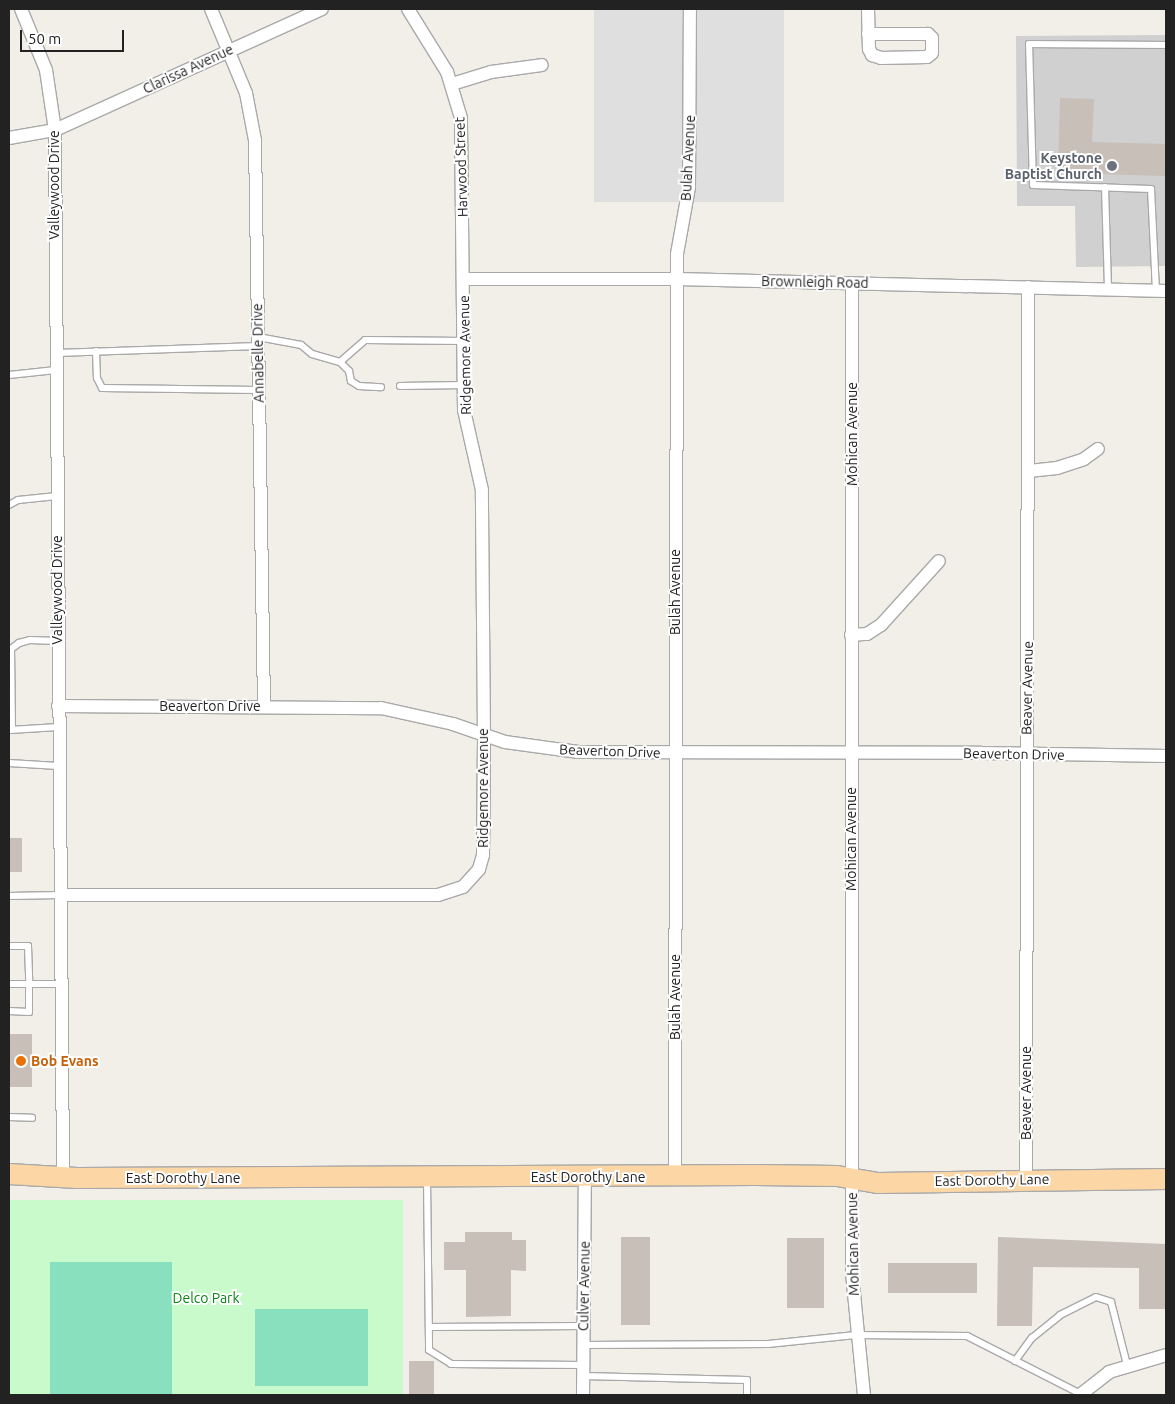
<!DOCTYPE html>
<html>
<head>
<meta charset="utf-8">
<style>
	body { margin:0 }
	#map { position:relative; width:1175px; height:1404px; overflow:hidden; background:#f2efe9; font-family:Ubuntu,sans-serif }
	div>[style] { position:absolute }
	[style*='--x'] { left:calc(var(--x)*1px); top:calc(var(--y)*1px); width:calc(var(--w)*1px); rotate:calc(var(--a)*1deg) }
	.residential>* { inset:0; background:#e0dfdf; transform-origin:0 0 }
	.religious>* { inset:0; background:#d0d0d0 }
	.park>* { inset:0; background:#c8facc; transform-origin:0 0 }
	.pitch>* { inset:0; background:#88e0be; transform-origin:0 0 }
	.building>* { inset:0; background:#c7bfb8; transform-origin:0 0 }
	.roads { filter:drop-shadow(1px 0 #a9a9a9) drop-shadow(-1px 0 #a9a9a9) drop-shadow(0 1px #a9a9a9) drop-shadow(0 -1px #a9a9a9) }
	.lane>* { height:6px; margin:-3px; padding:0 3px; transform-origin:3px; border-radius:3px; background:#fff }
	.street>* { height:12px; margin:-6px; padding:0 6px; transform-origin:6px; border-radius:6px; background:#fff }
	.primary>* { height:20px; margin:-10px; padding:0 10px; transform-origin:10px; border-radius:10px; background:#fcd6a4 }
	.dots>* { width:14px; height:14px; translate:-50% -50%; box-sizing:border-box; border:2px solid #fff; border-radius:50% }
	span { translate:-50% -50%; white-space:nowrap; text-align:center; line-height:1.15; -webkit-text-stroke:4px #fff; paint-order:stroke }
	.street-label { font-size:14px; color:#222 }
	.worship-label { font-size:14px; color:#5b616d; font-weight:700 }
	.right { translate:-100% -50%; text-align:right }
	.food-label { font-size:14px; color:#c56008; font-weight:700 }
	.left { translate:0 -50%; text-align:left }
	.park-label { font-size:14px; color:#0c8416 }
	.frame { position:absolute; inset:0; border:10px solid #222; pointer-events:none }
	.scale { position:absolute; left:20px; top:30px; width:104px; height:22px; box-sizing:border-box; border:2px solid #222; border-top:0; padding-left:6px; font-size:15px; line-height:18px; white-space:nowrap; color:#222; -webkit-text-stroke:4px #fff; paint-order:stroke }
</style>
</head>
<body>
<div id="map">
	<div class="residential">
		<div style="left:594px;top:9px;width:190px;height:193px"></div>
	</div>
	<div class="religious">
		<div style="clip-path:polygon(1166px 35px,1166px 266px,1076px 267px,1075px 206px,1017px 206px,1016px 36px)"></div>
	</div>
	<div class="park">
		<div style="left:9px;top:1200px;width:394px;height:195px"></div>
	</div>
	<div class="pitch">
		<div style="left:172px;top:1262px;width:133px;height:122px;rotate:90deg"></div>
		<div style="left:255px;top:1309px;width:113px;height:77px"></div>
	</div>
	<div class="building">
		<div style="clip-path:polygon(1060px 98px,1094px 99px,1092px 142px,1166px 144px,1166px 176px,1058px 173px)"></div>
		<div style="left:9px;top:838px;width:13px;height:34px"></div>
		<div style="left:9px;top:1034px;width:23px;height:53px"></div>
		<div style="clip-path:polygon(465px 1232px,512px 1232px,512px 1240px,526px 1240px,526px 1271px,511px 1270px,511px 1316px,466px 1317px,466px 1270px,444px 1270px,444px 1242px,465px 1242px)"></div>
		<div style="left:621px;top:1237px;width:29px;height:88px"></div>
		<div style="clip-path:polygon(998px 1237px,1166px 1244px,1166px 1309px,1139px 1309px,1139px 1268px,1033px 1267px,1032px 1326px,997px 1326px)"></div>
		<div style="left:787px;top:1238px;width:37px;height:70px"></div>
		<div style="left:977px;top:1263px;width:30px;height:89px;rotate:90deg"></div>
		<div style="left:409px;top:1361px;width:25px;height:34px"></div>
	</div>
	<div class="roads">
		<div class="lane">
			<div style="--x:1105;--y:187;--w:102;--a:88.3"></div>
			<div style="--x:1156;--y:291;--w:102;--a:-92.8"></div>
			<div style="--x:1151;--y:189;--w:118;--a:-178.1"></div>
			<div style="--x:1033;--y:185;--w:141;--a:-91.6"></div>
			<div style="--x:1029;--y:44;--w:137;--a:0.4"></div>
			<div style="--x:258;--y:337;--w:44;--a:10.5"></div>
			<div style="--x:301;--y:345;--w:14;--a:39"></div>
			<div style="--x:312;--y:354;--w:29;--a:16"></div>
			<div style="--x:340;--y:362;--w:13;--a:45"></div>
			<div style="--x:349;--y:371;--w:10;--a:79"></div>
			<div style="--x:351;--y:381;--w:9;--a:32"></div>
			<div style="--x:359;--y:386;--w:22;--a:3"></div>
			<div style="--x:96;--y:351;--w:27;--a:88"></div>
			<div style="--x:97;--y:378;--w:11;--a:63"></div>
			<div style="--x:102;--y:388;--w:156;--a:0.7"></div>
			<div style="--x:57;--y:353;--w:201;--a:-2"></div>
			<div style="--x:340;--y:362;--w:33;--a:-41"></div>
			<div style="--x:365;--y:340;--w:99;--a:0.6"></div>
			<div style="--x:9;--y:375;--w:47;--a:-6.1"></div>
			<div style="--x:400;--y:386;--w:64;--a:-0.9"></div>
			<div style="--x:9;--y:505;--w:10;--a:-29"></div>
			<div style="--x:18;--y:500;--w:39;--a:-6"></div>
			<div style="--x:12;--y:729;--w:80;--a:-90.7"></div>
			<div style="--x:11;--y:649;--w:10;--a:-37"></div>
			<div style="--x:19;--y:643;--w:11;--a:-15"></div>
			<div style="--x:30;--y:640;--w:27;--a:2"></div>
			<div style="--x:10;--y:730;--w:48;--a:-3.6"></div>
			<div style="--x:9;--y:763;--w:49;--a:3.5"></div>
			<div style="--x:9;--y:896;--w:51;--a:-1.1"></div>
			<div style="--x:9;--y:946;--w:19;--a:0"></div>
			<div style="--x:28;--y:946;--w:38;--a:88"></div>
			<div style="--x:29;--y:984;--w:28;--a:90"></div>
			<div style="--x:29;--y:1012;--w:20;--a:-177"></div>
			<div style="--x:9;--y:984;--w:50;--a:0"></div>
			<div style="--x:9;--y:1117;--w:23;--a:2"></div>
			<div style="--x:427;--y:1179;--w:171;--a:89.3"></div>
			<div style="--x:429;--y:1350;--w:26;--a:32"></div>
			<div style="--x:451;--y:1364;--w:132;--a:0.4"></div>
			<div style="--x:429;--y:1327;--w:154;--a:-0.4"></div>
			<div style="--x:583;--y:1345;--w:185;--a:-0.3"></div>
			<div style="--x:768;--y:1344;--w:88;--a:-5.8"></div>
			<div style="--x:856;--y:1335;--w:111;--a:0.5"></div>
			<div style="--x:967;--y:1336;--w:128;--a:27"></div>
			<div style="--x:1015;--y:1361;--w:29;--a:-54"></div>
			<div style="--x:1032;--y:1338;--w:36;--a:-39"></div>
			<div style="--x:1060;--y:1315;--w:40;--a:-26.6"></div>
			<div style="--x:1096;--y:1297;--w:16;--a:18"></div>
			<div style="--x:1111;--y:1302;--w:65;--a:75.7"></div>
			<div style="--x:583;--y:1376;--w:164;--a:1.4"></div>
			<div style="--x:747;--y:1380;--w:15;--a:90"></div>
		</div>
		<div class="street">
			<div style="--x:21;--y:9;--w:66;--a:67.7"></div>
			<div style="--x:46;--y:70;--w:61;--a:81.5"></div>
			<div style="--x:55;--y:130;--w:1046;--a:89.56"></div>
			<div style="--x:211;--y:9;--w:91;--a:67.4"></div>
			<div style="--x:246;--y:93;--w:48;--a:79.2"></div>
			<div style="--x:255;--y:140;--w:566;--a:89.09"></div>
			<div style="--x:868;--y:9;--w:40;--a:88.6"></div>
			<div style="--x:869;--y:49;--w:7;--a:63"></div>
			<div style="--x:872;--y:55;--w:9;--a:18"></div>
			<div style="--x:881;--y:58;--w:46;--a:-1.2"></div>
			<div style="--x:927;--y:57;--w:6;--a:-39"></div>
			<div style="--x:932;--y:53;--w:15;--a:-90"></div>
			<div style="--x:932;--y:38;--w:6;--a:-135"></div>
			<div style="--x:928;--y:34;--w:60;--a:180"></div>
			<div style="--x:452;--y:84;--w:41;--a:-17.1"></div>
			<div style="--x:491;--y:72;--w:51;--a:-7.8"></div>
			<div style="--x:9;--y:138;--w:47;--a:-9.9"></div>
			<div style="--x:55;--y:130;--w:293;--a:-24.4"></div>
			<div style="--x:463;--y:279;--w:214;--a:0"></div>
			<div style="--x:677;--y:279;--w:489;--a:1.4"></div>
			<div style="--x:852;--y:283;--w:990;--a:90"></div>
			<div style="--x:852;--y:1273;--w:123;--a:84.4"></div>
			<div style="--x:1029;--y:471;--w:28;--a:-6"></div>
			<div style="--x:1057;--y:468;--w:28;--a:-18"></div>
			<div style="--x:1084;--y:459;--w:17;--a:-36"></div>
			<div style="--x:851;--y:635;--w:16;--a:-4"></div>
			<div style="--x:867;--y:634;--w:17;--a:-33"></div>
			<div style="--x:881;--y:625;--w:86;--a:-47.8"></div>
			<div style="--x:58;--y:706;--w:323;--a:0.4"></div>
			<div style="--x:381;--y:708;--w:74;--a:12.5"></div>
			<div style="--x:453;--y:724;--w:55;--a:19.1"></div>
			<div style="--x:505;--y:742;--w:74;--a:7.8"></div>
			<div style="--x:578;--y:752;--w:403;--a:0.1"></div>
			<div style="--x:981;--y:753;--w:185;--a:0.9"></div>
			<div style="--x:60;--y:895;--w:378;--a:0"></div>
			<div style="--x:438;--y:895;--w:26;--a:-18"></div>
			<div style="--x:463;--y:887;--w:24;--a:-48"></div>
			<div style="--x:479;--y:869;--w:15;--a:-74"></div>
			<div style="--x:483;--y:855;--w:119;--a:-89.5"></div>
			<div style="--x:484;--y:736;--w:246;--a:-90.5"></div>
			<div style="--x:482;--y:490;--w:82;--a:-102.7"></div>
			<div style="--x:464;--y:410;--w:292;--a:-90.6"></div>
			<div style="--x:461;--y:118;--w:48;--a:-106.9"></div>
			<div style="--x:447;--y:72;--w:74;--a:-121.8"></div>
			<div style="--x:675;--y:1177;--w:923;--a:-89.88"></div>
			<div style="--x:677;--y:254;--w:68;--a:-79.8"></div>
			<div style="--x:689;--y:187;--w:178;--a:-89.7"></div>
			<div style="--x:1026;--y:1179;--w:892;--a:-89.87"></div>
			<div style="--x:583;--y:1395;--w:219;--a:-89.5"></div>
			<div style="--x:1080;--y:1395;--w:37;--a:-38"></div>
			<div style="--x:1109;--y:1372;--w:59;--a:-16.6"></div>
		</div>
		<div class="primary">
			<div style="--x:9;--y:1174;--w:68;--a:3.4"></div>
			<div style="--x:77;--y:1178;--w:679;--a:-0.25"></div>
			<div style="--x:756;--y:1175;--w:81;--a:0.7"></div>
			<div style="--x:837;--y:1176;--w:42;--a:9.7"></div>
			<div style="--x:878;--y:1183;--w:288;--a:-0.8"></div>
		</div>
	</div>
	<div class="dots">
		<div style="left:1112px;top:166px;background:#6b7280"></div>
		<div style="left:21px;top:1061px;background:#e8710a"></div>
	</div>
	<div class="street-label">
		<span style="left:188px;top:69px;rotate:-25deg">Clarissa Avenue</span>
		<span style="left:688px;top:158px;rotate:-87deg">Bulah Avenue</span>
		<span style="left:461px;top:167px;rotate:-92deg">Harwood Street</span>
		<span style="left:54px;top:185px;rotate:-90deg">Valleywood Drive</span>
		<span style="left:815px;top:282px;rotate:1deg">Brownleigh Road</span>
		<span style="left:258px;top:353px;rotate:-91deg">Annabelle Drive</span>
		<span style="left:465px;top:355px;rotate:-91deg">Ridgemore Avenue</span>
		<span style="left:852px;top:434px;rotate:-90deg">Mohican Avenue</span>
		<span style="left:57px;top:590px;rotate:-90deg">Valleywood Drive</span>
		<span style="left:675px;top:592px;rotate:-90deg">Bulah Avenue</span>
		<span style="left:1027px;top:688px;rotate:-89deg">Beaver Avenue</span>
		<span style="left:210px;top:706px">Beaverton Drive</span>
		<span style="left:610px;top:751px;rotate:2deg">Beaverton Drive</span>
		<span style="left:1014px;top:754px;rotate:1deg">Beaverton Drive</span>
		<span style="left:483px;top:788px;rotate:-90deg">Ridgemore Avenue</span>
		<span style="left:851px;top:839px;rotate:-90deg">Mohican Avenue</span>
		<span style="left:675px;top:997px;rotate:-90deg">Bulah Avenue</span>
		<span style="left:1026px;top:1093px;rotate:-90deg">Beaver Avenue</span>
		<span style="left:588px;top:1177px">East Dorothy Lane</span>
		<span style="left:183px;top:1178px">East Dorothy Lane</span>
		<span style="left:992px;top:1180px;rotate:-1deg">East Dorothy Lane</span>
		<span style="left:853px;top:1244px;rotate:-91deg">Mohican Avenue</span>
		<span style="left:584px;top:1286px;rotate:-89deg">Culver Avenue</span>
	</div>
	<div class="worship-label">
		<span class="right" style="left:1102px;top:166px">Keystone<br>Baptist Church</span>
	</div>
	<div class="food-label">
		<span class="left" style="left:31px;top:1061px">Bob Evans</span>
	</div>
	<div class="park-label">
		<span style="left:206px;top:1298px">Delco Park</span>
	</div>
	<div class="frame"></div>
	<div class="scale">50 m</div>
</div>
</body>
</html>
